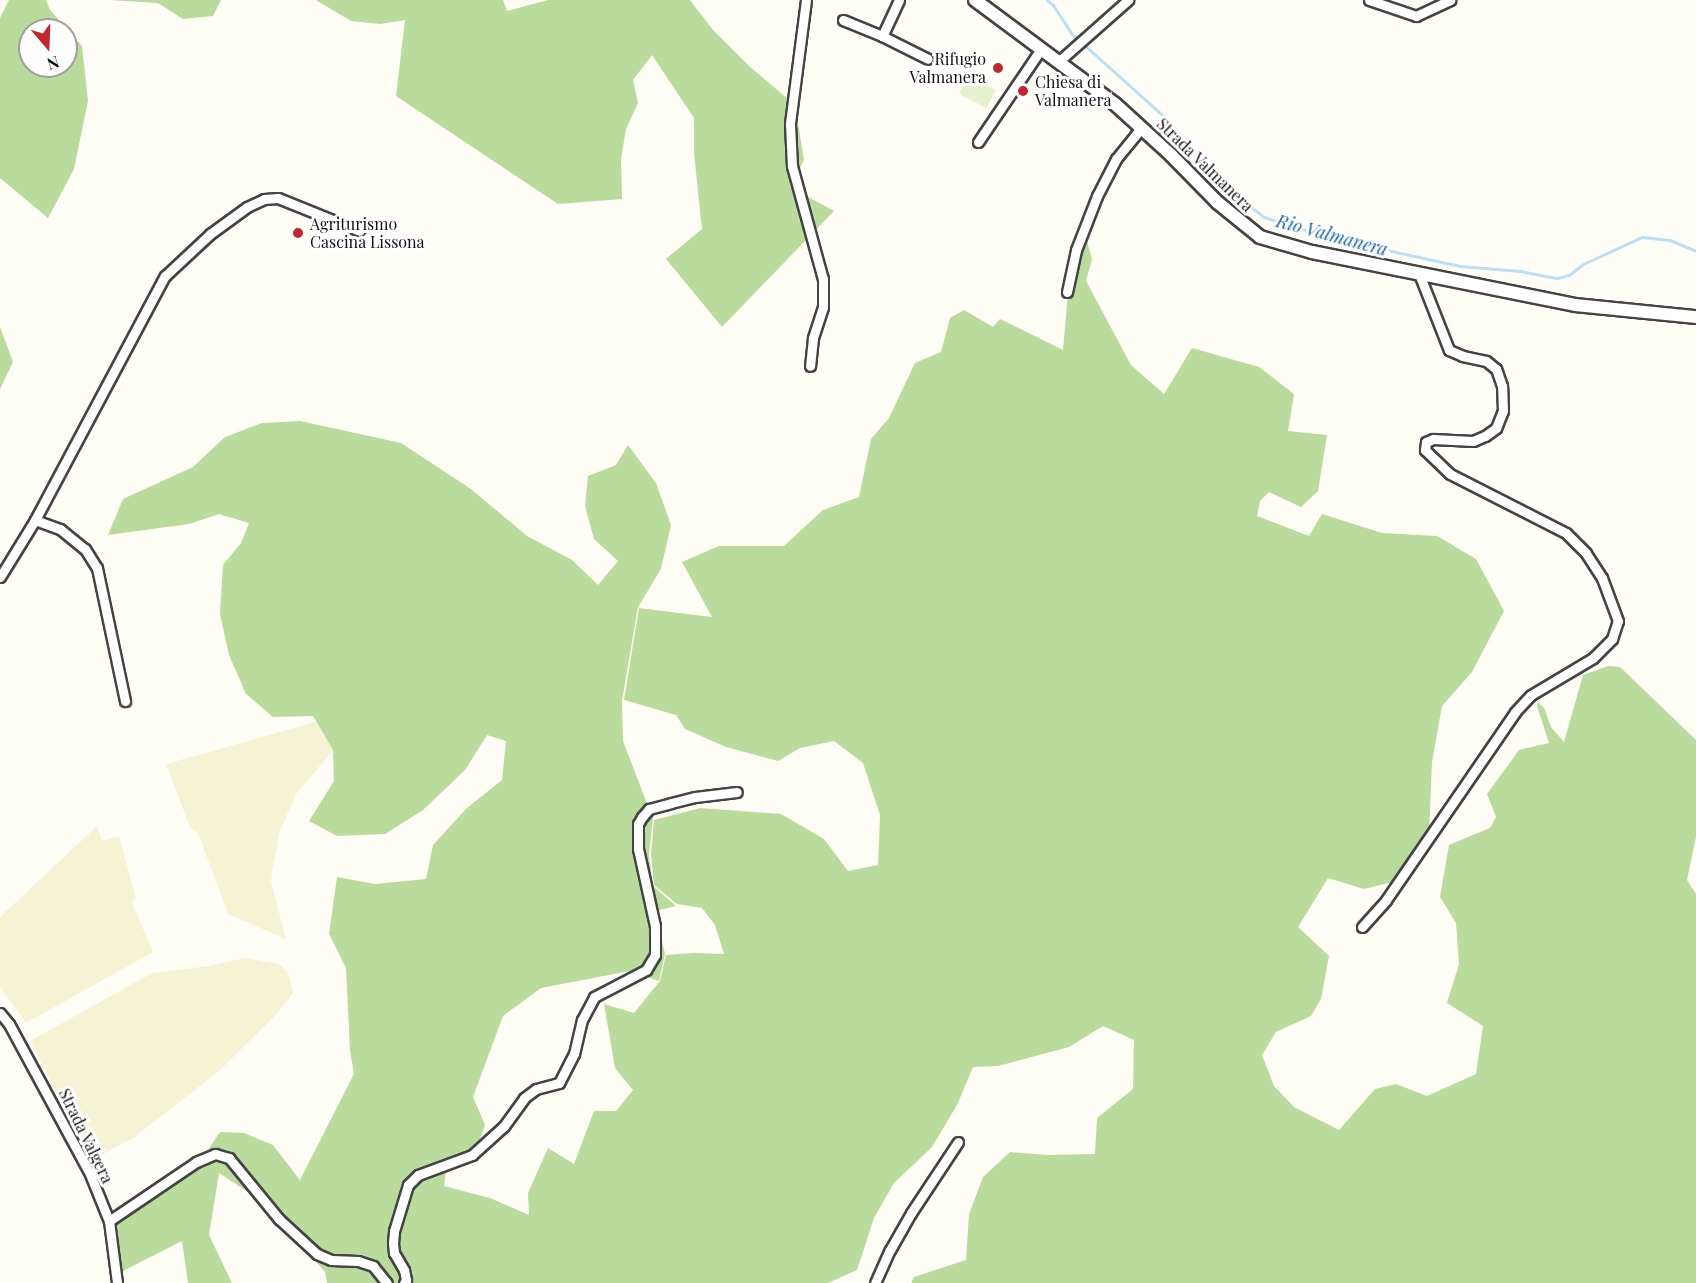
<!DOCTYPE html>
<html>
<head>
<meta charset="utf-8">
<style>
	body { margin:0 }
	#map { position:relative; width:1696px; height:1283px; overflow:hidden; background:#fffdf5; font-family:"Playfair Display",serif }
	div>[style] { position:absolute }
	[style*='--x'] { left:calc(var(--x)*1px); top:calc(var(--y)*1px); width:calc(var(--w)*1px); rotate:calc(var(--a)*1deg) }
	.farmland>* { inset:0; background:#f6f3d4 }
	.forest>* { inset:0; background:#b9dc9c }
	.pitch>* { inset:0; background:#e6f2cf; transform-origin:0 0 }
	.stream>* { height:3px; margin:-1.5px; padding:0 1.5px; transform-origin:1.5px; border-radius:1.5px; background:#b9e0f7 }
	.roads { filter:drop-shadow(2px 0 #444) drop-shadow(-2px 0 #444) drop-shadow(0 2px #444) drop-shadow(0 -2px #444) }
	.minor>* { height:9px; margin:-4.5px; padding:0 4.5px; transform-origin:4.5px; border-radius:4.5px; background:#fff }
	.tertiary>* { height:12px; margin:-6px; padding:0 6px; transform-origin:6px; border-radius:6px; background:#fff }
	.dots>* { width:16px; height:16px; translate:-50% -50%; box-sizing:border-box; border:3px solid #fff; border-radius:50% }
	span { translate:-50% -50%; white-space:nowrap; text-align:center; line-height:1.15; -webkit-text-stroke:6px #fff; paint-order:stroke }
	.poi-label { font-size:16px; color:#111 }
	.right { translate:-100% -50%; text-align:right }
	.left { translate:0 -50%; text-align:left }
	.street-label { font-size:16px; color:#111 }
	.water-label { font-size:18px; color:#1768a6; font-style:italic }
	.north { position:absolute; left:18px; top:18px; width:60px; height:60px; box-sizing:border-box; background:#fff; border:2px solid #a0a0a0; border-radius:50%; rotate:161deg; font-size:16px; font-weight:700; line-height:24px; text-align:center; color:#111 }
	.north::after { content:''; display:block; margin:auto; width:21px; height:27px; background:#c4262e; clip-path:polygon(50% 0,100% 100%,50% 72%,0 100%) }
</style>
</head>
<body>
<div id="map">
	<div class="farmland">
		<div style="clip-path:polygon(316px 722px,333px 750px,296px 794px,280px 831px,272px 871px,271px 882px,286px 939px,228px 914px,198px 833px,190px 827px,166px 764px)"></div>
		<div style="clip-path:polygon(97px 826px,102px 841px,119px 836px,136px 898px,132px 903px,153px 952px,26px 1023px,0 987px,0 917px)"></div>
		<div style="clip-path:polygon(245px 958px,279px 964px,288px 972px,293px 993px,274px 1017px,218px 1072px,132px 1139px,91px 1160px,30px 1041px,152px 973px,209px 966px)"></div>
	</div>
	<div class="forest">
		<div style="clip-path:polygon(evenodd,9px 0,46px 0,50px 10px,82px 46px,88px 101px,74px 169px,48px 218px,0 178px,0 18px,9px 0,30px 30px,66px 30px,66px 66px,30px 66px,30px 30px)"></div>
		<div style="clip-path:polygon(110px 0,221px 0,213px 16px,183px 19px,158px 3px)"></div>
		<div style="clip-path:polygon(316px 0,503px 0,507px 11px,548px 0,690px 0,713px 30px,749px 66px,795px 105px,804px 160px,790px 187px,834px 211px,722px 327px,666px 259px,702px 229px,694px 153px,694px 118px,652px 55px,633px 80px,638px 103px,626px 129px,621px 159px,622px 199px,558px 204px,396px 96px,405px 20px,380px 24px,351px 21px)"></div>
		<div style="clip-path:polygon(1084px 231px,1092px 259px,1086px 281px,1131px 365px,1164px 394px,1192px 348px,1259px 367px,1294px 394px,1288px 431px,1327px 435px,1318px 491px,1301px 507px,1269px 492px,1260px 501px,1257px 516px,1309px 536px,1322px 514px,1382px 533px,1437px 536px,1476px 559px,1504px 611px,1472px 672px,1442px 706px,1432px 762px,1429px 835px,1396px 881px,1364px 889px,1328px 878px,1298px 927px,1329px 956px,1321px 999px,1311px 1016px,1276px 1032px,1262px 1055px,1274px 1086px,1294px 1107px,1339px 1130px,1375px 1089px,1396px 1084px,1427px 1096px,1476px 1074px,1483px 1026px,1447px 1003px,1459px 964px,1456px 923px,1440px 897px,1449px 845px,1490px 828px,1496px 817px,1487px 794px,1519px 750px,1549px 743px,1537px 706px,1538px 702px,1544px 708px,1551px 727px,1564px 742px,1583px 675px,1608px 666px,1620px 667px,1696px 740px,1696px 837px,1687px 880px,1696px 894px,1696px 1283px,911px 1283px,914px 1277px,966px 1260px,969px 1214px,983px 1177px,1010px 1152px,1047px 1155px,1095px 1154px,1097px 1118px,1133px 1089px,1134px 1040px,1103px 1026px,1069px 1047px,998px 1066px,973px 1067px,957px 1105px,932px 1147px,894px 1183px,874px 1218px,857px 1270px,828px 1283px,327px 1283px,325px 1272px,268px 1205px,219px 1173px,209px 1235px,232px 1283px,188px 1283px,182px 1241px,119px 1273px,114px 1222px,197px 1166px,220px 1132px,244px 1133px,273px 1145px,300px 1180px,354px 1074px,350px 1050px,346px 968px,329px 934px,337px 877px,375px 884px,426px 879px,433px 845px,467px 808px,502px 780px,506px 741px,487px 735px,465px 770px,423px 810px,385px 834px,337px 836px,309px 821px,334px 781px,333px 750px,313px 716px,273px 717px,246px 694px,229px 655px,220px 614px,223px 565px,241px 543px,249px 523px,219px 514px,189px 524px,108px 535px,123px 499px,193px 467px,225px 437px,262px 423px,300px 421px,401px 443px,471px 489px,527px 536px,572px 560px,598px 585px,618px 561px,594px 539px,585px 506px,588px 476px,616px 465px,628px 445px,656px 483px,671px 525px,661px 569px,638px 607px,622px 701px,623px 741px,653px 819px,649px 854px,653px 886px,676px 906px,655px 911px,665px 954px,659px 981px,630px 971px,541px 988px,503px 1016px,473px 1097px,485px 1125px,474px 1155px,447px 1164px,444px 1186px,490px 1198px,529px 1215px,528px 1193px,548px 1148px,574px 1164px,594px 1111px,616px 1111px,633px 1090px,615px 1068px,604px 1004px,634px 1013px,660px 981px,666px 955px,693px 953px,724px 954px,715px 925px,702px 908px,677px 904px,654px 885px,651px 854px,654px 820px,700px 808px,781px 814px,824px 839px,848px 871px,878px 865px,880px 815px,863px 763px,834px 741px,800px 748px,778px 761px,726px 747px,685px 729px,676px 715px,624px 700px,639px 608px,712px 617px,682px 562px,719px 546px,784px 546px,823px 510px,859px 497px,871px 439px,889px 418px,915px 363px,941px 352px,950px 318px,964px 310px,993px 327px,1000px 319px,1063px 350px,1068px 293px)"></div>
		<div style="clip-path:polygon(0 327px,13px 362px,0 389px)"></div>
	</div>
	<div class="pitch">
		<div style="left:968px;top:76px;width:31px;height:20px;rotate:27deg"></div>
	</div>
	<div class="stream">
		<div style="--x:1047;--y:0;--w:8;--a:40"></div>
		<div style="--x:1053;--y:5;--w:35;--a:57"></div>
		<div style="--x:1072;--y:34;--w:129;--a:41.9"></div>
		<div style="--x:1168;--y:120;--w:41;--a:52.9"></div>
		<div style="--x:1193;--y:153;--w:61;--a:45"></div>
		<div style="--x:1236;--y:196;--w:35;--a:37"></div>
		<div style="--x:1264;--y:217;--w:67;--a:17.4"></div>
		<div style="--x:1328;--y:237;--w:135;--a:12.4"></div>
		<div style="--x:1460;--y:266;--w:60;--a:4.8"></div>
		<div style="--x:1520;--y:271;--w:38;--a:11"></div>
		<div style="--x:1557;--y:278;--w:12;--a:-14"></div>
		<div style="--x:1569;--y:275;--w:18;--a:-38"></div>
		<div style="--x:1583;--y:264;--w:65;--a:-24.6"></div>
		<div style="--x:1642;--y:237;--w:28;--a:6"></div>
		<div style="--x:1670;--y:240;--w:28;--a:23"></div>
	</div>
	<div class="roads">
		<div class="minor">
			<div style="--x:806;--y:0;--w:125;--a:97.4"></div>
			<div style="--x:790;--y:124;--w:42;--a:87.3"></div>
			<div style="--x:792;--y:166;--w:117;--a:74.7"></div>
			<div style="--x:823;--y:279;--w:28;--a:90"></div>
			<div style="--x:823;--y:307;--w:33;--a:108"></div>
			<div style="--x:813;--y:338;--w:28;--a:96"></div>
			<div style="--x:899;--y:0;--w:40;--a:115"></div>
			<div style="--x:882;--y:36;--w:51;--a:26.6"></div>
			<div style="--x:1369;--y:0;--w:50;--a:18.8"></div>
			<div style="--x:1416;--y:16;--w:38;--a:-25"></div>
			<div style="--x:843;--y:20;--w:42;--a:22.3"></div>
			<div style="--x:1058;--y:62;--w:94;--a:-41.5"></div>
			<div style="--x:978;--y:142;--w:112;--a:-55.9"></div>
			<div style="--x:1067;--y:292;--w:43;--a:-77.9"></div>
			<div style="--x:1076;--y:250;--w:58;--a:-68.7"></div>
			<div style="--x:1097;--y:196;--w:42;--a:-62.8"></div>
			<div style="--x:1116;--y:159;--w:41;--a:-50.9"></div>
			<div style="--x:35;--y:520;--w:276;--a:-62"></div>
			<div style="--x:165;--y:276;--w:62;--a:-43"></div>
			<div style="--x:210;--y:234;--w:46;--a:-36.1"></div>
			<div style="--x:247;--y:207;--w:19;--a:-25"></div>
			<div style="--x:264;--y:199;--w:14;--a:-4"></div>
			<div style="--x:278;--y:198;--w:88;--a:21.9"></div>
			<div style="--x:0;--y:577;--w:67;--a:-58.4"></div>
			<div style="--x:35;--y:520;--w:27;--a:20"></div>
			<div style="--x:60;--y:529;--w:32;--a:39"></div>
			<div style="--x:85;--y:549;--w:22;--a:58"></div>
			<div style="--x:97;--y:568;--w:136;--a:78.1"></div>
			<div style="--x:1362;--y:927;--w:36;--a:-48"></div>
			<div style="--x:1386;--y:900;--w:228;--a:-55.5"></div>
			<div style="--x:1515;--y:712;--w:23;--a:-47"></div>
			<div style="--x:1531;--y:695;--w:72;--a:-30.8"></div>
			<div style="--x:1593;--y:658;--w:27;--a:-45"></div>
			<div style="--x:1612;--y:639;--w:19;--a:-72"></div>
			<div style="--x:1618;--y:621;--w:46;--a:-110.4"></div>
			<div style="--x:1602;--y:578;--w:30;--a:-123"></div>
			<div style="--x:1586;--y:553;--w:28;--a:-135"></div>
			<div style="--x:1566;--y:533;--w:130;--a:-153"></div>
			<div style="--x:1450;--y:474;--w:35;--a:-136"></div>
			<div style="--x:1425;--y:450;--w:8;--a:-83"></div>
			<div style="--x:1426;--y:442;--w:8;--a:-23"></div>
			<div style="--x:1433;--y:439;--w:40;--a:2.9"></div>
			<div style="--x:1473;--y:441;--w:13;--a:-23"></div>
			<div style="--x:1485;--y:436;--w:14;--a:-36"></div>
			<div style="--x:1496;--y:428;--w:18;--a:-68"></div>
			<div style="--x:1503;--y:411;--w:25;--a:-92"></div>
			<div style="--x:1502;--y:386;--w:18;--a:-109"></div>
			<div style="--x:1496;--y:369;--w:13;--a:-141"></div>
			<div style="--x:1486;--y:361;--w:24;--a:-168"></div>
			<div style="--x:1463;--y:356;--w:15;--a:-157"></div>
			<div style="--x:1449;--y:350;--w:82;--a:-111.5"></div>
			<div style="--x:0;--y:1013;--w:14;--a:51"></div>
			<div style="--x:9;--y:1024;--w:170;--a:61.6"></div>
			<div style="--x:90;--y:1174;--w:51;--a:68"></div>
			<div style="--x:109;--y:1221;--w:63;--a:82.6"></div>
			<div style="--x:109;--y:1221;--w:105;--a:-34.1"></div>
			<div style="--x:196;--y:1162;--w:21;--a:-23"></div>
			<div style="--x:215;--y:1154;--w:15;--a:16"></div>
			<div style="--x:229;--y:1158;--w:79;--a:50.7"></div>
			<div style="--x:279;--y:1219;--w:52;--a:42.6"></div>
			<div style="--x:317;--y:1254;--w:15;--a:23"></div>
			<div style="--x:331;--y:1260;--w:27;--a:2"></div>
			<div style="--x:358;--y:1261;--w:16;--a:18"></div>
			<div style="--x:373;--y:1266;--w:22;--a:51"></div>
			<div style="--x:404;--y:1283;--w:4;--a:-56"></div>
			<div style="--x:406;--y:1280;--w:10;--a:-101"></div>
			<div style="--x:404;--y:1270;--w:20;--a:-120"></div>
			<div style="--x:394;--y:1253;--w:10;--a:-96"></div>
			<div style="--x:393;--y:1243;--w:12;--a:-85"></div>
			<div style="--x:394;--y:1231;--w:48;--a:-73.1"></div>
			<div style="--x:408;--y:1185;--w:14;--a:-45"></div>
			<div style="--x:418;--y:1175;--w:58;--a:-20.3"></div>
			<div style="--x:472;--y:1155;--w:43;--a:-42.2"></div>
			<div style="--x:504;--y:1126;--w:34;--a:-54"></div>
			<div style="--x:524;--y:1098;--w:15;--a:-37"></div>
			<div style="--x:536;--y:1089;--w:24;--a:-15"></div>
			<div style="--x:559;--y:1083;--w:33;--a:-63"></div>
			<div style="--x:574;--y:1054;--w:35;--a:-77"></div>
			<div style="--x:582;--y:1020;--w:26;--a:-62"></div>
			<div style="--x:594;--y:997;--w:59;--a:-27.4"></div>
			<div style="--x:646;--y:970;--w:17;--a:-59"></div>
			<div style="--x:655;--y:955;--w:29;--a:-90"></div>
			<div style="--x:655;--y:926;--w:79;--a:-102.4"></div>
			<div style="--x:638;--y:849;--w:25;--a:-90"></div>
			<div style="--x:638;--y:824;--w:8;--a:-60"></div>
			<div style="--x:642;--y:817;--w:11;--a:-49"></div>
			<div style="--x:649;--y:809;--w:23;--a:-15"></div>
			<div style="--x:671;--y:803;--w:25;--a:-14"></div>
			<div style="--x:695;--y:797;--w:42;--a:-6.8"></div>
			<div style="--x:875;--y:1283;--w:36;--a:-66"></div>
			<div style="--x:890;--y:1250;--w:43;--a:-60.4"></div>
			<div style="--x:911;--y:1213;--w:85;--a:-56.5"></div>
		</div>
		<div class="tertiary">
			<div style="--x:975;--y:0;--w:174;--a:36.6"></div>
			<div style="--x:1115;--y:104;--w:76;--a:42.3"></div>
			<div style="--x:1171;--y:155;--w:66;--a:45.6"></div>
			<div style="--x:1217;--y:202;--w:55;--a:39.1"></div>
			<div style="--x:1260;--y:237;--w:54;--a:16.1"></div>
			<div style="--x:1312;--y:252;--w:268;--a:11.4"></div>
			<div style="--x:1575;--y:305;--w:122;--a:5.7"></div>
		</div>
	</div>
	<div class="dots">
		<div style="left:998px;top:68px;background:#c4262e"></div>
		<div style="left:1023px;top:91px;background:#c4262e"></div>
		<div style="left:298px;top:233px;background:#c4262e"></div>
	</div>
	<div class="poi-label">
		<span class="right" style="left:986px;top:68px">Rifugio<br>Valmanera</span>
		<span class="left" style="left:1035px;top:91px">Chiesa di<br>Valmanera</span>
		<span class="left" style="left:310px;top:233px">Agriturismo<br>Cascina Lissona</span>
	</div>
	<div class="street-label">
		<span style="left:1205px;top:165px;rotate:44deg">Strada Valmanera</span>
		<span style="left:86px;top:1136px;rotate:64deg">Strada Valgera</span>
	</div>
	<div class="water-label">
		<span style="left:1332px;top:235px;rotate:15deg">Rio Valmanera</span>
	</div>
	<div class="north">N</div>
</div>
</body>
</html>
